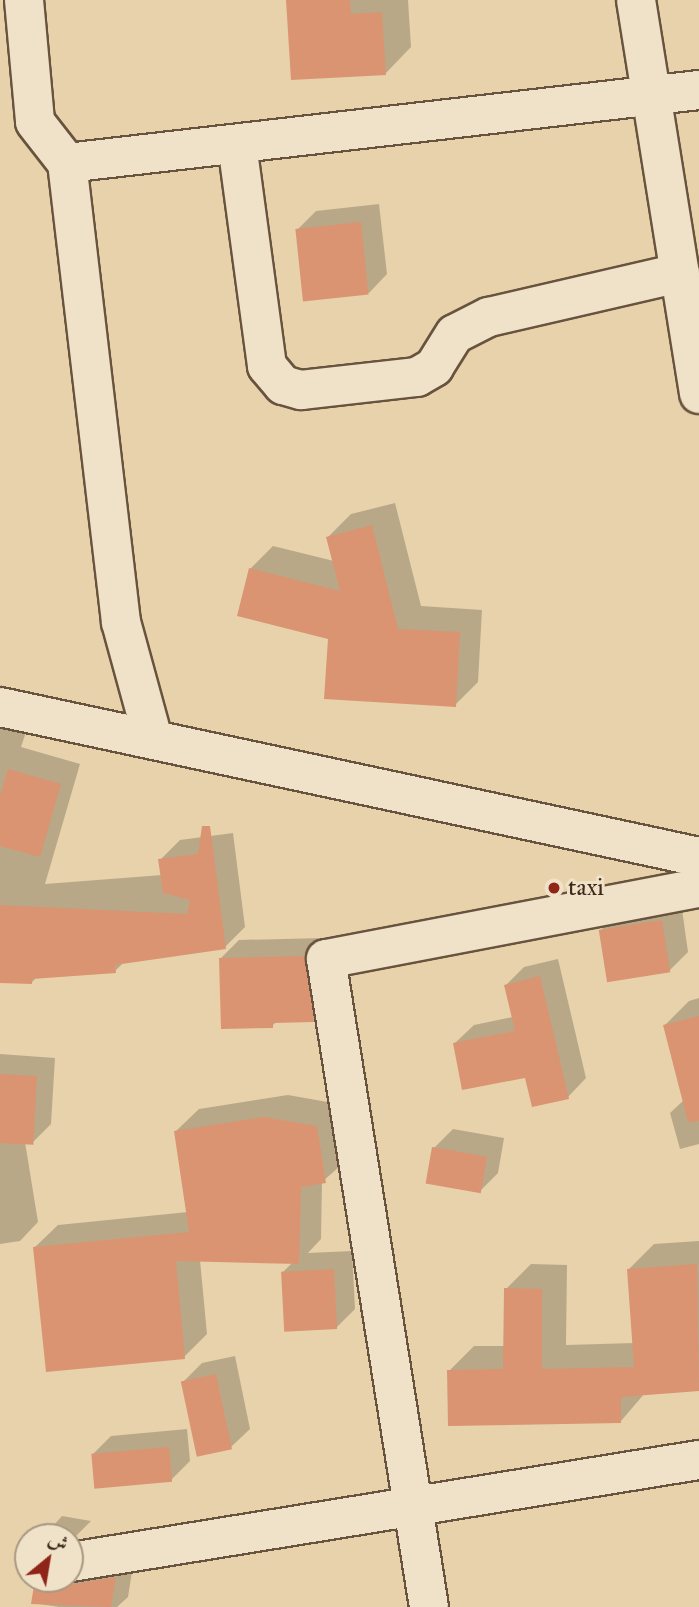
<!DOCTYPE html>
<html>
<head>
<meta charset="utf-8">
<style>
	body { margin:0 }
	#map { position:relative; width:699px; height:1607px; overflow:hidden; background:#e8d2ab; font-family:"IM FELL Great Primer",Amiri,serif }
	div>[style] { position:absolute }
	[style*='--x'] { left:calc(var(--x)*1px); top:calc(var(--y)*1px); width:calc(var(--w)*1px); rotate:calc(var(--a)*1deg) }
	.shadow>* { inset:0; background:#0003 }
	.building>* { inset:0; background:#da9471; transform-origin:0 0 }
	.roads { filter:drop-shadow(2px 0 #68533e) drop-shadow(-2px 0 #68533e) drop-shadow(0 2px #68533e) drop-shadow(0 -2px #68533e) }
	.minor>* { height:38px; margin:-19px; padding:0 19px; transform-origin:19px; border-radius:19px; background:#f0e2c8 }
	.tertiary>* { height:38px; margin:-19px; padding:0 19px; transform-origin:19px; border-radius:19px; background:#f0e2c8 }
	.secondary>* { height:38px; margin:-19px; padding:0 19px; transform-origin:19px; border-radius:19px; background:#f0e2c8 }
	.dots>* { width:19px; height:19px; translate:-50% -50%; box-sizing:border-box; border:4px solid #f0e2c8; border-radius:50% }
	span { translate:-50% -50%; white-space:nowrap; text-align:center; line-height:1.15; -webkit-text-stroke:6px #f0e2c8; paint-order:stroke }
	.poi-label { font-size:24px; color:#3e291a }
	.left { translate:0 -50%; text-align:left }
	.north { position:absolute; left:14px; top:1523px; width:70px; height:70px; box-sizing:border-box; background:#f0e2c8; border:2px solid #a99882; border-radius:50%; rotate:30deg; font-size:19px; font-weight:700; line-height:28px; text-align:center; color:#3e291a }
	.north::after { content:''; display:block; margin:auto; width:24px; height:32px; background:#8f2418; clip-path:polygon(50% 0,100% 100%,50% 72%,0 100%) }
</style>
</head>
<body>
<div id="map">
	<div class="shadow">
		<div style="clip-path:polygon(288px 0,408px 0,411px 47px,386px 73px)"></div>
		<div style="clip-path:polygon(379px 204px,387px 274px,369px 293px,297px 230px,316px 211px)"></div>
		<div style="clip-path:polygon(395px 503px,421px 606px,482px 610px,478px 682px,455px 705px,330px 638px,250px 569px,273px 546px,334px 561px,328px 537px,351px 514px)"></div>
		<div style="clip-path:polygon(0 713px,29px 723px,21px 747px,80px 764px,45px 884px,162px 875px,160px 860px,180px 840px,233px 833px,245px 927px,225px 947px,125px 961px,115px 971px,37px 977px,31px 983px,0 981px)"></div>
		<div style="clip-path:polygon(681px 902px,688px 952px,669px 971px,601px 930px,620px 911px)"></div>
		<div style="clip-path:polygon(323px 938px,332px 1001px,313px 1020px,277px 1021px,272px 1026px,220px 959px,239px 940px)"></div>
		<div style="clip-path:polygon(558px 959px,586px 1078px,568px 1097px,455px 1043px,474px 1025px,513px 1017px,506px 985px,524px 967px)"></div>
		<div style="clip-path:polygon(699px 998px,699px 1144px,680px 1149px,670px 1113px,684px 1100px,665px 1025px,689px 1001px)"></div>
		<div style="clip-path:polygon(0 1054px,55px 1058px,51px 1124px,32px 1143px,25px 1142px,38px 1222px,20px 1241px,0 1244px)"></div>
		<div style="clip-path:polygon(288px 1095px,339px 1104px,348px 1159px,322px 1182px,321px 1239px,308px 1253px,352px 1251px,355px 1309px,336px 1328px,283px 1272px,293px 1262px,200px 1260px,207px 1334px,184px 1357px,35px 1247px,58px 1225px,188px 1212px,176px 1131px,199px 1109px)"></div>
		<div style="clip-path:polygon(453px 1129px,504px 1138px,498px 1173px,480px 1191px,434px 1148px)"></div>
		<div style="clip-path:polygon(699px 1241px,699px 1389px,645px 1393px,621px 1421px,449px 1371px,474px 1346px,505px 1346px,506px 1289px,531px 1264px,567px 1265px,566px 1345px,634px 1343px,629px 1269px,654px 1244px)"></div>
		<div style="clip-path:polygon(235px 1356px,250px 1429px,231px 1447px,183px 1382px,202px 1363px)"></div>
		<div style="clip-path:polygon(187px 1429px,190px 1461px,171px 1480px,93px 1454px,111px 1436px)"></div>
		<div style="clip-path:polygon(62px 1516px,91px 1521px,74px 1538px,43px 1537px)"></div>
		<div style="clip-path:polygon(134px 1559px,128px 1597px,117px 1607px,59px 1607px,33px 1603px,37px 1579px,70px 1579px)"></div>
	</div>
	<div class="building">
		<div style="clip-path:polygon(286px 0,350px 0,351px 14px,382px 12px,386px 75px,291px 80px)"></div>
		<div style="left:361px;top:222px;width:73px;height:66px;rotate:84deg"></div>
		<div style="clip-path:polygon(372px 525px,398px 629px,460px 632px,456px 707px,324px 699px,328px 639px,237px 616px,249px 568px,340px 591px,326px 537px)"></div>
		<div style="clip-path:polygon(8px 769px,61px 784px,40px 857px,0 846px,0 796px)"></div>
		<div style="clip-path:polygon(202px 826px,210px 826px,226px 949px,115px 965px,116px 973px,32px 979px,32px 984px,0 983px,0 905px,187px 914px,190px 900px,163px 893px,158px 859px,198px 854px)"></div>
		<div style="left:662px;top:920px;width:53px;height:64px;rotate:81deg"></div>
		<div style="clip-path:polygon(305px 956px,314px 1022px,273px 1023px,273px 1028px,221px 1029px,219px 958px)"></div>
		<div style="clip-path:polygon(540px 976px,569px 1099px,532px 1107px,525px 1078px,462px 1090px,453px 1043px,515px 1031px,504px 985px)"></div>
		<div style="clip-path:polygon(699px 1016px,699px 1121px,688px 1122px,663px 1025px)"></div>
		<div style="left:0;top:1074px;width:37px;height:69px;rotate:3deg"></div>
		<div style="clip-path:polygon(264px 1117px,317px 1126px,326px 1183px,301px 1187px,299px 1264px,176px 1261px,185px 1359px,46px 1372px,33px 1247px,189px 1232px,174px 1131px)"></div>
		<div style="left:432px;top:1147px;width:56px;height:37px;rotate:10deg"></div>
		<div style="clip-path:polygon(697px 1264px,699px 1391px,621px 1397px,621px 1423px,448px 1426px,447px 1370px,503px 1369px,504px 1288px,542px 1289px,542px 1369px,634px 1367px,627px 1269px)"></div>
		<div style="left:334px;top:1269px;width:60px;height:53px;rotate:87deg"></div>
		<div style="left:216px;top:1374px;width:77px;height:36px;rotate:78deg"></div>
		<div style="left:169px;top:1447px;width:35px;height:78px;rotate:85deg"></div>
		<div style="clip-path:polygon(116px 1577px,111px 1607px,31px 1604px,35px 1579px,58px 1579px,75px 1584px)"></div>
	</div>
	<div class="roads">
		<div class="minor">
			<div style="--x:24;--y:0;--w:122;--a:84.8"></div>
			<div style="--x:35;--y:122;--w:52;--a:52"></div>
			<div style="--x:237;--y:144;--w:224;--a:82.3"></div>
			<div style="--x:267;--y:366;--w:25;--a:50"></div>
			<div style="--x:283;--y:385;--w:19;--a:16"></div>
			<div style="--x:301;--y:390;--w:117;--a:-6.4"></div>
			<div style="--x:417;--y:377;--w:20;--a:-30"></div>
			<div style="--x:434;--y:367;--w:39;--a:-58"></div>
			<div style="--x:455;--y:334;--w:38;--a:-27"></div>
			<div style="--x:489;--y:317;--w:196;--a:-13"></div>
			<div style="--x:153;--y:739;--w:121;--a:-105.3"></div>
			<div style="--x:121;--y:622;--w:462;--a:-96.7"></div>
			<div style="--x:67;--y:163;--w:636;--a:-6.59"></div>
			<div style="--x:71;--y:1562;--w:636;--a:-9.23"></div>
			<div style="--x:429;--y:1607;--w:656;--a:-99.03"></div>
			<div style="--x:326;--y:959;--w:380;--a:-10.8"></div>
		</div>
		<div class="tertiary">
			<div style="--x:0;--y:707;--w:715;--a:12.11"></div>
		</div>
		<div class="secondary">
			<div style="--x:636;--y:0;--w:399;--a:80.9"></div>
		</div>
	</div>
	<div class="dots">
		<div style="left:554px;top:888px;background:#8f2418"></div>
	</div>
	<div class="poi-label">
		<span class="left" style="left:568px;top:888px">taxi</span>
	</div>
	<div class="north">ش</div>
</div>
</body>
</html>
